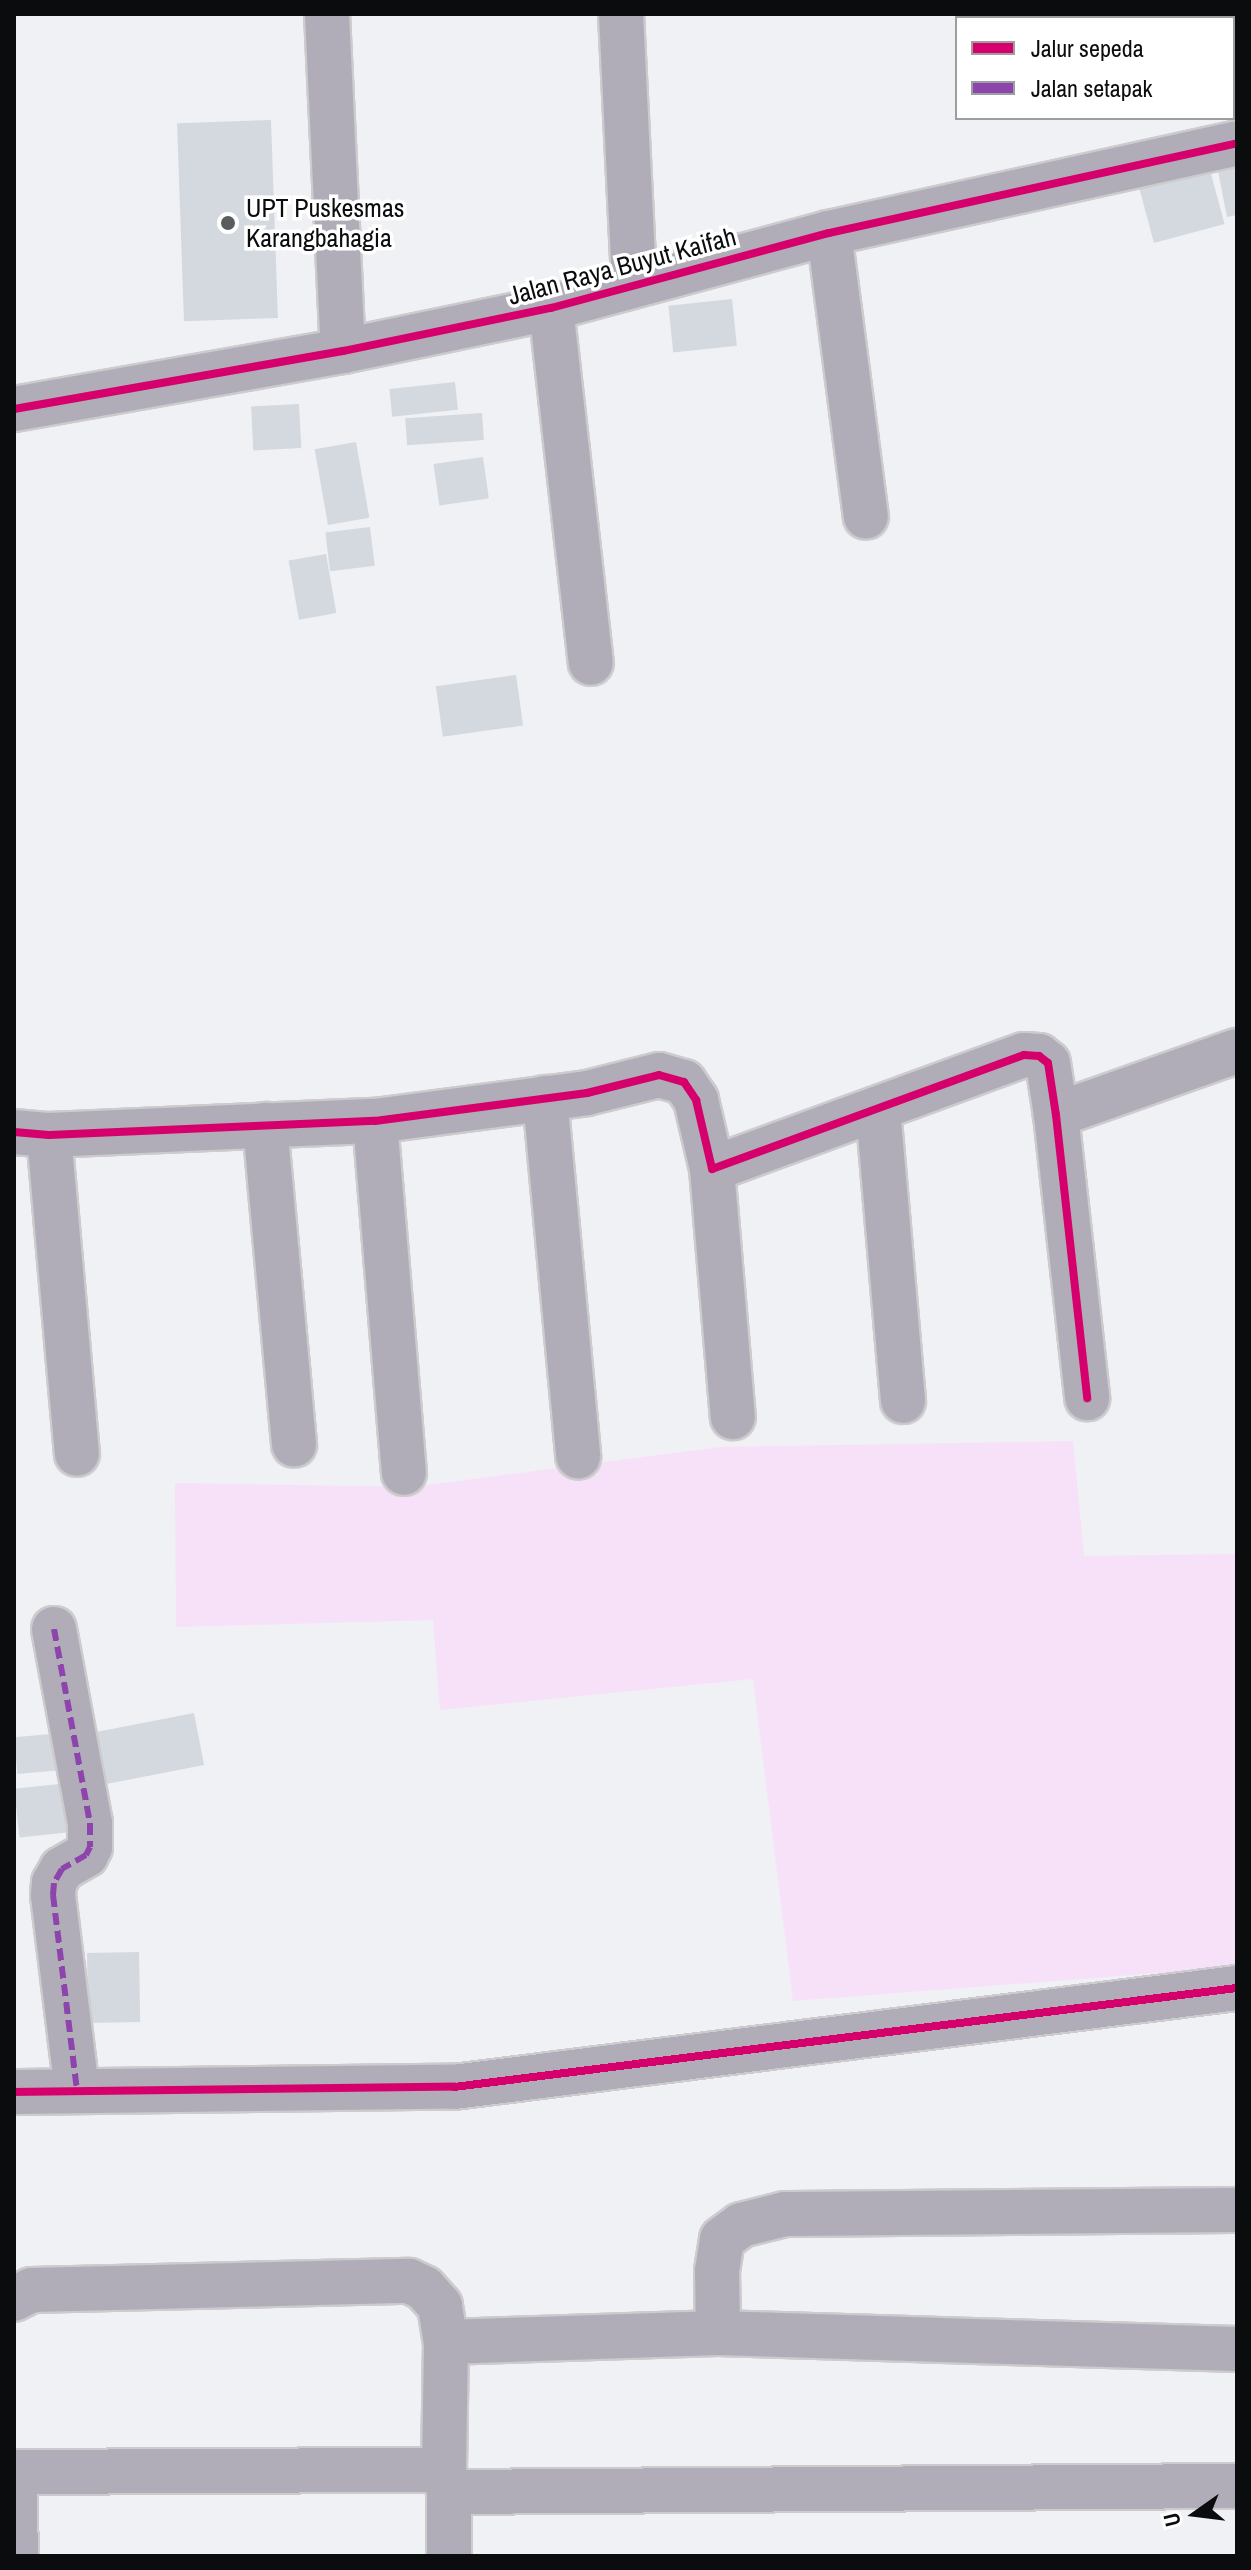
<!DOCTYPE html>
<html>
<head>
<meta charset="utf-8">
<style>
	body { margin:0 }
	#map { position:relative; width:1251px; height:2570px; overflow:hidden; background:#f0f1f4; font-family:"Archivo Narrow",sans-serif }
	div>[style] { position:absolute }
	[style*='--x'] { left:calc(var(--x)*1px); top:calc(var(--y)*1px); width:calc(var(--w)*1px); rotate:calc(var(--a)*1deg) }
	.green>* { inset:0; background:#f7e1f9 }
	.building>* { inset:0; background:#d4d9e0; transform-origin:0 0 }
	.roads { filter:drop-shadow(2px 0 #ccccce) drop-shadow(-2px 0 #ccccce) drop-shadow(0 2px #ccccce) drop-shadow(0 -2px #ccccce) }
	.minor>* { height:44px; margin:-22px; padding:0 22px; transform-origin:22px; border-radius:22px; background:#b0adb8 }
	.quiet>* { height:6px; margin-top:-3px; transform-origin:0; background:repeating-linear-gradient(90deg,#8e44ad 0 12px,transparent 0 18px) }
	.cycleway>* { height:8px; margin:-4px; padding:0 4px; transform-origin:4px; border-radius:4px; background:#d6006c }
	.dots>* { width:22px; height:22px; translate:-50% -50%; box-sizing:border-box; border:4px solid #fff; border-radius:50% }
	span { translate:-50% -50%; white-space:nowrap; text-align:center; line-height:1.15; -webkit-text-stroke:7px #fff; paint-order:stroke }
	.poi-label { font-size:26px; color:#0b0c0d }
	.left { translate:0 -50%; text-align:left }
	.street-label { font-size:26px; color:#0b0c0d }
	.frame { position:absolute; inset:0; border:16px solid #0b0c0d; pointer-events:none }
	.legend { position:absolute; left:955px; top:16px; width:280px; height:104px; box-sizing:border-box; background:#fff; border:2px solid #9d9e9e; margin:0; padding:10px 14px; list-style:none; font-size:24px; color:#0b0c0d }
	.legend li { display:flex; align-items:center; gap:16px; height:40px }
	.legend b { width:40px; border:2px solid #9d9e9e }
	.north { position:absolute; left:1155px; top:2474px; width:80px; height:80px; -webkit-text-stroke:6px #fff; paint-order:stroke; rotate:256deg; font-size:22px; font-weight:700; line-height:32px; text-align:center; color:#0b0c0d }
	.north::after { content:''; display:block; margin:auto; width:28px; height:36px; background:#0b0c0d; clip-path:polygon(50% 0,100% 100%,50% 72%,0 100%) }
</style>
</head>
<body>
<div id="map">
	<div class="green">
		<div style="clip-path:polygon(1073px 1441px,1084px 1556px,1237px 1554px,1237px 1967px,793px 2001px,753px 1679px,440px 1710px,433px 1620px,176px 1627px,175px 1483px,411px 1487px,720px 1447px)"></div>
	</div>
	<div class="building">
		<div style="left:271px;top:120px;width:198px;height:94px;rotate:88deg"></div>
		<div style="clip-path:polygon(1237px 168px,1237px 215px,1227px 217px,1218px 171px)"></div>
		<div style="left:1210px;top:170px;width:56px;height:73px;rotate:75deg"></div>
		<div style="left:732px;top:299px;width:47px;height:64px;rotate:84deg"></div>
		<div style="left:455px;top:382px;width:28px;height:66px;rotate:84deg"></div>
		<div style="left:299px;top:404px;width:44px;height:48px;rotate:87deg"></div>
		<div style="left:482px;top:413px;width:27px;height:77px;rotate:86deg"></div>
		<div style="left:356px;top:442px;width:77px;height:42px;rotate:80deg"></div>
		<div style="left:483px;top:457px;width:42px;height:50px;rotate:82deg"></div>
		<div style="left:370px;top:527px;width:39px;height:45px;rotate:83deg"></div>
		<div style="left:326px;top:554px;width:60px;height:38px;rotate:80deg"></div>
		<div style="left:516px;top:675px;width:51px;height:81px;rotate:82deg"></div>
		<div style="left:194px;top:1713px;width:53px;height:110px;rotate:79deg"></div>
		<div style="left:62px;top:1733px;width:37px;height:48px;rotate:85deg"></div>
		<div style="left:69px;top:1783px;width:49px;height:55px;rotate:84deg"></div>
		<div style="left:139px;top:1952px;width:70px;height:52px;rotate:89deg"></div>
	</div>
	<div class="roads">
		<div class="minor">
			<div style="--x:327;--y:14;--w:337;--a:87.3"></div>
			<div style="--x:621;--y:14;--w:268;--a:87.2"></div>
			<div style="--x:829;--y:233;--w:286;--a:82.6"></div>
			<div style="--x:551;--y:308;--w:357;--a:83.6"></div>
			<div style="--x:14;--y:409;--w:334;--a:-10"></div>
			<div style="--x:343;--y:351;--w:212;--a:-11.7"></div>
			<div style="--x:551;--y:308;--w:288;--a:-15.1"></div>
			<div style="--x:829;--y:233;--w:418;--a:-12.4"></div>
			<div style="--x:545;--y:1098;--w:360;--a:84.7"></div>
			<div style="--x:878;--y:1109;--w:293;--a:85.1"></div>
			<div style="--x:1056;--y:1115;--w:192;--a:-19.5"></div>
			<div style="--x:375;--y:1121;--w:353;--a:85.3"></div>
			<div style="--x:265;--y:1125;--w:321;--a:84.8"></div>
			<div style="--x:14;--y:1132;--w:35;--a:5"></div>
			<div style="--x:49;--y:1135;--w:326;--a:-2.5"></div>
			<div style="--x:375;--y:1121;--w:214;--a:-7.5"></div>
			<div style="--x:587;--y:1093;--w:74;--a:-14"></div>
			<div style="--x:659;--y:1075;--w:26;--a:16"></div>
			<div style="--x:684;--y:1082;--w:22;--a:56"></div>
			<div style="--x:696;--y:1100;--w:71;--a:76.9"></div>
			<div style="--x:712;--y:1169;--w:332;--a:-20.1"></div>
			<div style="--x:1024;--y:1055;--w:15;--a:4"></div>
			<div style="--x:1039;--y:1056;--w:11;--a:38"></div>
			<div style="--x:1048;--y:1063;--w:53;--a:81.3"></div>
			<div style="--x:1056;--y:1115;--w:285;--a:83.7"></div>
			<div style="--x:49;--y:1135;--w:320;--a:85"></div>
			<div style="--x:712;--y:1169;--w:249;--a:85.2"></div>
			<div style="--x:54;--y:1629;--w:197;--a:79.5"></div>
			<div style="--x:90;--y:1823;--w:24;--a:90"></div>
			<div style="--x:90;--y:1847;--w:9;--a:117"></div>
			<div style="--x:86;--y:1855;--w:28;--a:150"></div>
			<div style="--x:62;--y:1869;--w:16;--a:120"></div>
			<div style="--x:54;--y:1883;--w:12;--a:95"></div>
			<div style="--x:53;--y:1895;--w:197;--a:83"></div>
			<div style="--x:14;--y:2092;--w:440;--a:-0.7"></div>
			<div style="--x:454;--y:2087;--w:789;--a:-7.21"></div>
			<div style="--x:14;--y:2299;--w:20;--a:-27"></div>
			<div style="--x:32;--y:2290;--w:377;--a:-1.4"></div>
			<div style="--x:409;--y:2281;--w:17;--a:25"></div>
			<div style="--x:424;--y:2288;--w:24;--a:48"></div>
			<div style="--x:440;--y:2306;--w:36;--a:81"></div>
			<div style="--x:446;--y:2342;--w:128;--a:90.9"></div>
			<div style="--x:444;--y:2470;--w:23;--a:77"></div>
			<div style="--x:449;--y:2492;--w:64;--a:90"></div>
			<div style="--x:718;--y:2333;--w:62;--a:-90.9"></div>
			<div style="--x:717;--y:2271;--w:32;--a:-81"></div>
			<div style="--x:722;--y:2239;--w:24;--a:-36"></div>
			<div style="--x:741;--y:2225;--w:45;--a:-14"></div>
			<div style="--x:785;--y:2214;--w:452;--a:-0.5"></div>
			<div style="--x:446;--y:2342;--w:272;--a:-1.9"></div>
			<div style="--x:718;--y:2333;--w:519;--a:1.77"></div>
			<div style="--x:14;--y:2472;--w:430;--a:-0.3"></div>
			<div style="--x:14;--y:2472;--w:84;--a:88.6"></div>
			<div style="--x:449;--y:2492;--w:788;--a:-0.44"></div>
		</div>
	</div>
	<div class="quiet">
		<div style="--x:54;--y:1629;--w:197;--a:79.5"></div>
		<div style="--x:90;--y:1823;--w:24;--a:90"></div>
		<div style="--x:90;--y:1847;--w:9;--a:117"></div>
		<div style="--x:86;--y:1855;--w:28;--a:150"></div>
		<div style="--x:62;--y:1869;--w:16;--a:120"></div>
		<div style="--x:54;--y:1883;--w:12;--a:95"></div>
		<div style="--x:53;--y:1895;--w:197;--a:83"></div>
	</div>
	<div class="cycleway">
		<div style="--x:14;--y:409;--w:334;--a:-10"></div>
		<div style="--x:343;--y:351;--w:212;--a:-11.7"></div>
		<div style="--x:551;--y:308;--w:288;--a:-15.1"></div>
		<div style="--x:829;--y:233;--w:418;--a:-12.4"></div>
		<div style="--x:14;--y:1132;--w:35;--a:5"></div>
		<div style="--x:49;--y:1135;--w:326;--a:-2.5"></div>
		<div style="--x:375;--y:1121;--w:214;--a:-7.5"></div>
		<div style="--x:587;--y:1093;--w:74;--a:-14"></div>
		<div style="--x:659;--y:1075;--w:26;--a:16"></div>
		<div style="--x:684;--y:1082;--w:22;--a:56"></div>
		<div style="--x:696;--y:1100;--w:71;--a:76.9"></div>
		<div style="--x:712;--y:1169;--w:332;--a:-20.1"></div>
		<div style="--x:1024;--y:1055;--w:15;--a:4"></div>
		<div style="--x:1039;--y:1056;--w:11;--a:38"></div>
		<div style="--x:1048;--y:1063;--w:53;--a:81.3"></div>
		<div style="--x:1056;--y:1115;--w:285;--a:83.7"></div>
		<div style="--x:14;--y:2092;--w:440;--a:-0.7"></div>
		<div style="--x:454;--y:2087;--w:789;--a:-7.21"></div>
	</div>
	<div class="dots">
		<div style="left:228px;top:223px;background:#5b5c5e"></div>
	</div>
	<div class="poi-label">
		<span class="left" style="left:246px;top:223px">UPT Puskesmas<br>Karangbahagia</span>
	</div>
	<div class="street-label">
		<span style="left:622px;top:266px;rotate:-15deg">Jalan Raya Buyut Kaifah</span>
	</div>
	<div class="frame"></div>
	<ul class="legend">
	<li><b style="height:10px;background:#d6006c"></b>Jalur sepeda</li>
	<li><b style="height:10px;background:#8e44ad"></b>Jalan setapak</li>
	</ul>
	<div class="north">U</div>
</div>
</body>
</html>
